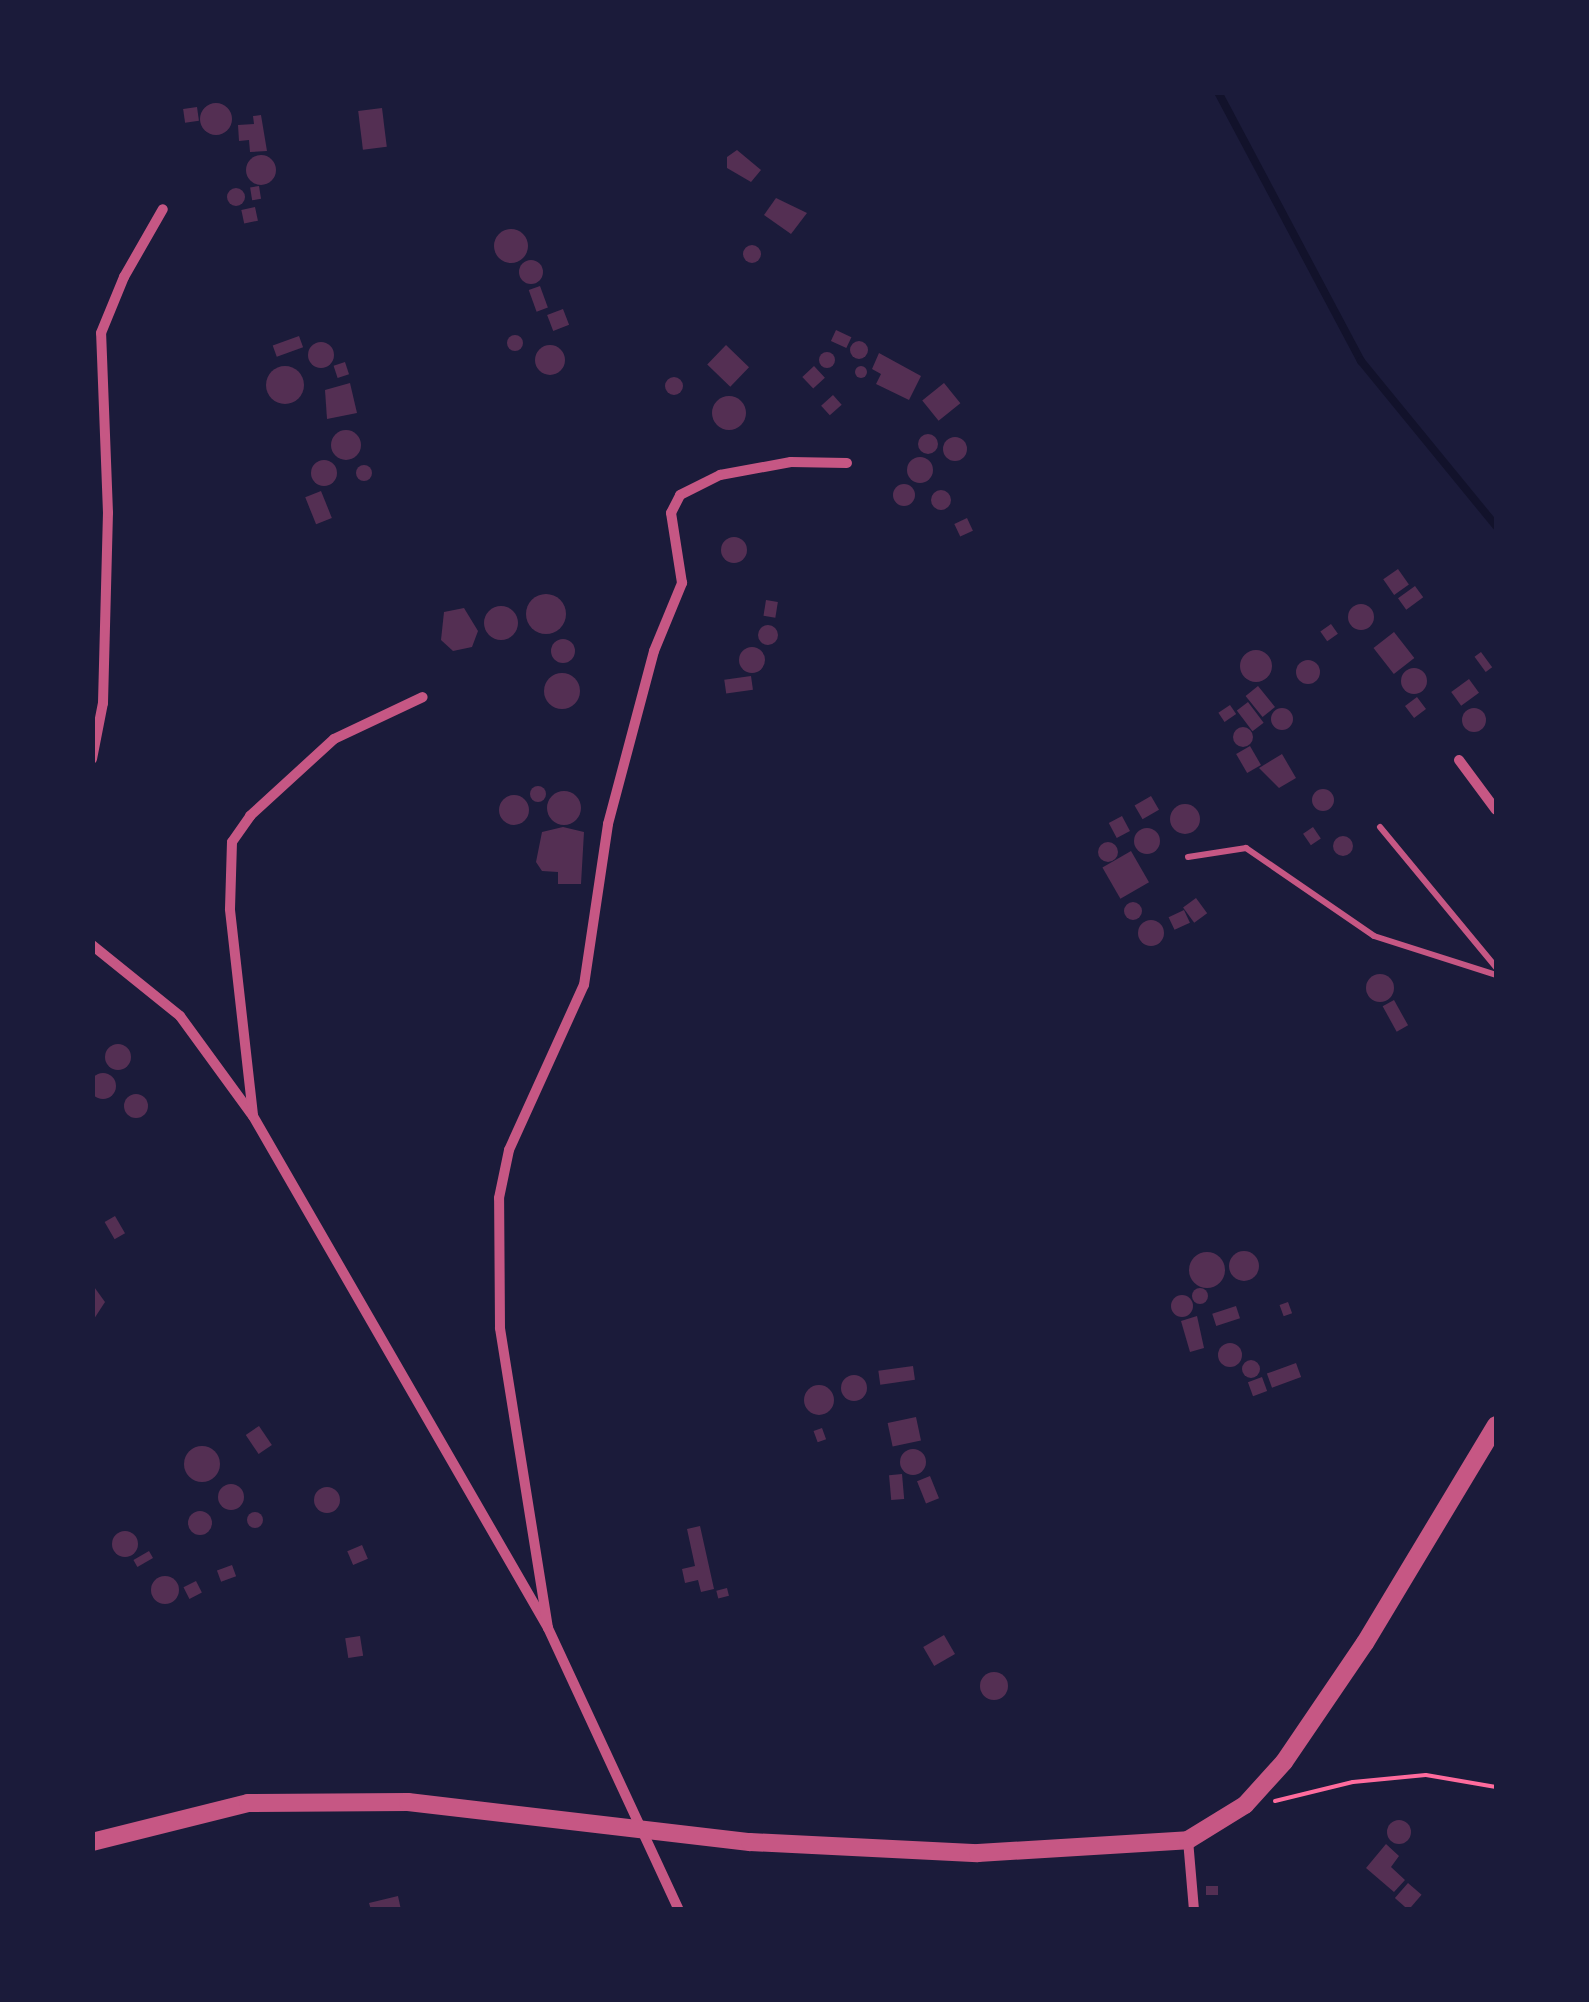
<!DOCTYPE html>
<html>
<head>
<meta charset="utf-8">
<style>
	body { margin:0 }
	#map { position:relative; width:1589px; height:2002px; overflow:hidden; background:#1b1b3a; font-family:"Roboto Condensed",sans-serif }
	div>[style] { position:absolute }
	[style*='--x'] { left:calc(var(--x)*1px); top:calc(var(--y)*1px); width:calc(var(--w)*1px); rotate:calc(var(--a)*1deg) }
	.stream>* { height:8px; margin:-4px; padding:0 4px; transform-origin:4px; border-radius:4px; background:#12122b }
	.building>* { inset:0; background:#542f53; transform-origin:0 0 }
	.round { border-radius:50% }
	.path>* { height:4px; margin:-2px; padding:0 2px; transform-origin:2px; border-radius:2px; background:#ff6b9d }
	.service>* { height:6px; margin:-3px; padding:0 3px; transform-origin:3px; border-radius:3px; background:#c65784 }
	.minor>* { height:10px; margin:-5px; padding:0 5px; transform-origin:5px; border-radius:5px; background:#c65784 }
	.tertiary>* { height:18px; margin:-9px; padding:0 9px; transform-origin:9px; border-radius:9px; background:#c65784 }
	span { translate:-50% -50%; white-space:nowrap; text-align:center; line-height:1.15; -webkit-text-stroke:10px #1b1b3a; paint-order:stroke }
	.frame { position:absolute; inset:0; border:95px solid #1b1b3a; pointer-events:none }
</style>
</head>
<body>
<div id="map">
	<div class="stream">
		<div style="--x:1218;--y:92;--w:305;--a:62"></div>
		<div style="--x:1361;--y:361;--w:213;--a:50.7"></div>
	</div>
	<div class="building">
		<div class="round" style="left:200px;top:103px;width:32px;height:32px"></div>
		<div style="left:197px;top:107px;width:14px;height:14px;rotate:82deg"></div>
		<div style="left:382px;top:108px;width:39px;height:24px;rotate:83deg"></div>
		<div style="clip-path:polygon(261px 115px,267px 151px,250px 152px,249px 140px,239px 141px,238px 125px,254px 124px,253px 116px)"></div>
		<div style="clip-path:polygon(737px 150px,761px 170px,751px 182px,727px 168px,727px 157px)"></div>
		<div class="round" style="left:246px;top:155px;width:30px;height:30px"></div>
		<div style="left:259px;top:186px;width:13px;height:9px;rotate:81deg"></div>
		<div class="round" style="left:227px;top:188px;width:18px;height:18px"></div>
		<div style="clip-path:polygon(776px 198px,807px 213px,791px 234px,764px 215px)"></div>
		<div style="left:255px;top:207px;width:14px;height:14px;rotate:78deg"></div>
		<div class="round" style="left:494px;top:229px;width:34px;height:34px"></div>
		<div class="round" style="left:743px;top:245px;width:18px;height:18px"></div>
		<div class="round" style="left:519px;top:260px;width:24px;height:24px"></div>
		<div style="left:540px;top:286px;width:23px;height:12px;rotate:70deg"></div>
		<div style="left:563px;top:309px;width:17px;height:17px;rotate:69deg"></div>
		<div style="left:836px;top:330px;width:17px;height:12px;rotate:25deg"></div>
		<div class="round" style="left:507px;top:335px;width:16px;height:16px"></div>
		<div style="left:299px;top:336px;width:12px;height:28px;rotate:70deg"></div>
		<div class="round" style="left:850px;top:341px;width:18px;height:18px"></div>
		<div class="round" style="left:308px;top:342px;width:26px;height:26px"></div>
		<div class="round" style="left:535px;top:345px;width:30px;height:30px"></div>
		<div style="left:726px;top:345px;width:32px;height:27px;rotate:44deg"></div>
		<div class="round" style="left:819px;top:352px;width:16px;height:16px"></div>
		<div style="clip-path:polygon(879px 353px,921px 376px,909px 400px,876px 384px,881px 374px,872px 369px)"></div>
		<div style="left:345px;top:362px;width:13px;height:12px;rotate:72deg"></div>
		<div class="round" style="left:855px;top:366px;width:12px;height:12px"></div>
		<div style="left:814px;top:366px;width:16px;height:16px;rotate:47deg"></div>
		<div class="round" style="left:266px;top:366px;width:38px;height:38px"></div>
		<div class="round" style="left:665px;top:377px;width:18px;height:18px"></div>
		<div style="clip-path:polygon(350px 383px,357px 413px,327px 419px,325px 390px)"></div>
		<div style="left:944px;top:383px;width:26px;height:28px;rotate:51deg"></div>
		<div style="left:833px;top:395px;width:13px;height:16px;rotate:48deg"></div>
		<div class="round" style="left:712px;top:396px;width:34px;height:34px"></div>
		<div class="round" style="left:331px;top:430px;width:30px;height:30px"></div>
		<div class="round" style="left:918px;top:434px;width:20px;height:20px"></div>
		<div class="round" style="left:943px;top:437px;width:24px;height:24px"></div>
		<div class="round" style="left:907px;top:457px;width:26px;height:26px"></div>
		<div class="round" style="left:311px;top:460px;width:26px;height:26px"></div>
		<div class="round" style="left:356px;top:465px;width:16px;height:16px"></div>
		<div class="round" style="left:893px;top:484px;width:22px;height:22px"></div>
		<div class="round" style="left:931px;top:490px;width:20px;height:20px"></div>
		<div style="left:321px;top:491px;width:29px;height:17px;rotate:68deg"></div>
		<div style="left:967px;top:518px;width:14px;height:14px;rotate:65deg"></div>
		<div class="round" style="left:721px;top:537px;width:26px;height:26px"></div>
		<div style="left:1398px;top:569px;width:19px;height:18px;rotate:55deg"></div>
		<div style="left:1415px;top:586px;width:14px;height:21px;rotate:54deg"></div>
		<div class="round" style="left:526px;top:594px;width:40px;height:40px"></div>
		<div style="left:766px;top:600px;width:12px;height:16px;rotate:9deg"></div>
		<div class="round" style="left:1348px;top:604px;width:26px;height:26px"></div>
		<div class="round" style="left:484px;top:606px;width:34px;height:34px"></div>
		<div style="clip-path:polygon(464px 608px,478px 631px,472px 647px,453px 651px,441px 640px,444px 612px)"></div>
		<div style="left:1331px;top:624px;width:12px;height:13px;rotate:55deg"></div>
		<div class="round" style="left:758px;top:625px;width:20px;height:20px"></div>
		<div style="left:1394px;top:632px;width:33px;height:26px;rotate:52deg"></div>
		<div class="round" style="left:551px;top:639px;width:24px;height:24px"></div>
		<div class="round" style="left:739px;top:647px;width:26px;height:26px"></div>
		<div class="round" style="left:1240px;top:650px;width:32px;height:32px"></div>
		<div style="left:1481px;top:652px;width:19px;height:8px;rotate:54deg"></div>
		<div class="round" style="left:1296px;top:660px;width:24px;height:24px"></div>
		<div class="round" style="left:1401px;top:668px;width:26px;height:26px"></div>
		<div class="round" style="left:544px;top:673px;width:36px;height:36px"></div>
		<div style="left:751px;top:676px;width:14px;height:27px;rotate:82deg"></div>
		<div style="left:1469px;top:679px;width:17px;height:22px;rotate:54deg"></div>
		<div style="left:1258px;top:686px;width:27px;height:16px;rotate:51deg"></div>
		<div style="left:1417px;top:697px;width:15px;height:15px;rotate:53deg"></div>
		<div style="left:1248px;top:702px;width:26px;height:14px;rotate:53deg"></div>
		<div style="left:1230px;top:705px;width:11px;height:14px;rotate:56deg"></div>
		<div class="round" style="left:1271px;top:708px;width:22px;height:22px"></div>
		<div class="round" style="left:1462px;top:708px;width:24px;height:24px"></div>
		<div class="round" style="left:1233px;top:727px;width:20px;height:20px"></div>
		<div style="left:1250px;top:746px;width:22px;height:16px;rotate:60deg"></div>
		<div style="clip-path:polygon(1282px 754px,1296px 778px,1279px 788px,1259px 768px)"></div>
		<div class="round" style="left:530px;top:786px;width:16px;height:16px"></div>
		<div class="round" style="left:1312px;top:789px;width:22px;height:22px"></div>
		<div class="round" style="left:547px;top:791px;width:34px;height:34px"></div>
		<div class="round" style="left:499px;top:795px;width:30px;height:30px"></div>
		<div style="left:1151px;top:796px;width:16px;height:19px;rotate:60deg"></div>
		<div class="round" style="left:1170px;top:804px;width:30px;height:30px"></div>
		<div style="left:1122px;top:816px;width:17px;height:15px;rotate:62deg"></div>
		<div style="clip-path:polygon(563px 827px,584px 832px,581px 884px,558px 884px,558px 872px,542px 871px,536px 862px,542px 832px)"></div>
		<div style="left:1313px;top:827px;width:14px;height:12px;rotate:56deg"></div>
		<div class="round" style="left:1134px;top:828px;width:26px;height:26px"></div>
		<div class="round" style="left:1333px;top:836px;width:20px;height:20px"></div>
		<div class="round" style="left:1098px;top:842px;width:20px;height:20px"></div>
		<div style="left:1131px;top:851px;width:36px;height:33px;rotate:60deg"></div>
		<div style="left:1196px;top:898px;width:19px;height:16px;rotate:54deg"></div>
		<div class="round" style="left:1124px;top:902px;width:18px;height:18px"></div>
		<div style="left:1184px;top:910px;width:14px;height:17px;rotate:65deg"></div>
		<div class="round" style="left:1138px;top:920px;width:26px;height:26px"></div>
		<div class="round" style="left:1366px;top:974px;width:28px;height:28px"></div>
		<div style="left:1394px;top:1000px;width:29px;height:13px;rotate:61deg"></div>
		<div class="round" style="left:105px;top:1044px;width:26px;height:26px"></div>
		<div class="round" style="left:90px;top:1073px;width:26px;height:26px"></div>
		<div class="round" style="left:124px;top:1094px;width:24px;height:24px"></div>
		<div style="left:115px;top:1216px;width:20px;height:12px;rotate:60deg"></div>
		<div class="round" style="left:1229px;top:1251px;width:30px;height:30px"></div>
		<div class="round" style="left:1189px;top:1252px;width:36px;height:36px"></div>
		<div style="clip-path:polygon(92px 1284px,105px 1302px,92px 1322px)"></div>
		<div class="round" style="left:1192px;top:1288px;width:16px;height:16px"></div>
		<div class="round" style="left:1171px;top:1295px;width:22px;height:22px"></div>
		<div style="left:1288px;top:1302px;width:12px;height:9px;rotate:70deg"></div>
		<div style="left:1236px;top:1306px;width:13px;height:25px;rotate:72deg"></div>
		<div style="clip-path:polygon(1197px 1316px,1204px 1348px,1190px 1352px,1181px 1321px)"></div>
		<div class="round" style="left:1218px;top:1343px;width:24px;height:24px"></div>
		<div class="round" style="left:1242px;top:1360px;width:18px;height:18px"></div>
		<div style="left:1296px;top:1363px;width:15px;height:31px;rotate:70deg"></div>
		<div style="left:913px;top:1366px;width:14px;height:35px;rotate:82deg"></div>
		<div class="round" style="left:841px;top:1375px;width:26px;height:26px"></div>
		<div style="left:1262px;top:1377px;width:15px;height:15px;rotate:70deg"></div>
		<div class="round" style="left:804px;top:1385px;width:30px;height:30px"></div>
		<div style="left:916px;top:1417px;width:24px;height:29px;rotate:78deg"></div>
		<div style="left:259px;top:1426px;width:23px;height:16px;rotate:56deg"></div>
		<div style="left:822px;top:1428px;width:12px;height:9px;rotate:70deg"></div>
		<div class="round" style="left:184px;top:1446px;width:36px;height:36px"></div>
		<div class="round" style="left:900px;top:1449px;width:26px;height:26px"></div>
		<div style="left:902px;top:1474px;width:25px;height:13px;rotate:85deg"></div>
		<div style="left:930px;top:1476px;width:24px;height:14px;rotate:68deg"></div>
		<div class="round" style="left:218px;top:1484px;width:26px;height:26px"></div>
		<div class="round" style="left:314px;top:1487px;width:26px;height:26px"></div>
		<div class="round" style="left:188px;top:1511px;width:24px;height:24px"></div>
		<div class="round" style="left:247px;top:1512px;width:16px;height:16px"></div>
		<div style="clip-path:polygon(700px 1526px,714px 1589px,701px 1592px,698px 1580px,685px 1583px,682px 1569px,695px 1566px,687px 1529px)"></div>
		<div class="round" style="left:112px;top:1531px;width:26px;height:26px"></div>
		<div style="left:362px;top:1545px;width:15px;height:16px;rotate:67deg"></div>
		<div style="left:149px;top:1551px;width:8px;height:18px;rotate:60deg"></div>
		<div style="left:232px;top:1565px;width:12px;height:16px;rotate:70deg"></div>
		<div class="round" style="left:151px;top:1576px;width:28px;height:28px"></div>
		<div style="left:196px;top:1581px;width:13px;height:14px;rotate:63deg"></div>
		<div style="left:727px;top:1588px;width:8px;height:11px;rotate:76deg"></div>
		<div style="left:944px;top:1635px;width:22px;height:24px;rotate:60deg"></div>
		<div style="left:360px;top:1636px;width:20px;height:15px;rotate:81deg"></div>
		<div class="round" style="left:980px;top:1672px;width:28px;height:28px"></div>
		<div class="round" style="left:1387px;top:1820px;width:24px;height:24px"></div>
		<div style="clip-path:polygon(1386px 1844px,1399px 1856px,1391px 1867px,1405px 1880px,1394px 1892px,1366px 1868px)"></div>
		<div style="left:1408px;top:1883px;width:18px;height:20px;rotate:41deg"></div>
		<div style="left:1218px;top:1886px;width:9px;height:12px;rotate:90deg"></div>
		<div style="clip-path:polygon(398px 1896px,401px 1910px,371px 1910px,369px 1903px)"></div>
	</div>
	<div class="path">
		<div style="--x:1275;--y:1801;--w:80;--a:-13.7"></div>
		<div style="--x:1353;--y:1782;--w:73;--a:-5.5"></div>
		<div style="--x:1426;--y:1775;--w:71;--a:9.7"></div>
	</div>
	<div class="service">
		<div style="--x:1380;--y:827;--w:182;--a:50.4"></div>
		<div style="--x:1188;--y:857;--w:59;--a:-8.8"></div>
		<div style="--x:1246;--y:848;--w:155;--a:34.5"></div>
		<div style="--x:1374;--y:936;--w:128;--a:17.7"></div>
	</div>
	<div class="minor">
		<div style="--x:92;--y:759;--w:57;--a:-78.9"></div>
		<div style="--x:103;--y:703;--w:190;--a:-88.5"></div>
		<div style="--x:108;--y:513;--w:180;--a:-92.2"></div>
		<div style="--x:101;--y:333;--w:61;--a:-67.7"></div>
		<div style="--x:124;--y:277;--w:78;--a:-60.2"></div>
		<div style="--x:1459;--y:760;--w:62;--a:53.5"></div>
		<div style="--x:92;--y:945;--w:113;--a:38.9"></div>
		<div style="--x:180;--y:1016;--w:124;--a:53.9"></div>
		<div style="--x:253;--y:1116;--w:591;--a:60.05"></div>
		<div style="--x:548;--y:1628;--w:311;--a:65.1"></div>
		<div style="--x:253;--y:1115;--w:207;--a:-96.4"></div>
		<div style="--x:230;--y:909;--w:67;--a:-88.3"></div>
		<div style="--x:232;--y:842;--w:32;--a:-55"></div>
		<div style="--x:250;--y:816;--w:114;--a:-42.5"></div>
		<div style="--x:334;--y:739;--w:98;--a:-25.3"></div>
		<div style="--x:548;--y:1628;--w:304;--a:-99.1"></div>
		<div style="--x:500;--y:1328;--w:130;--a:-90.4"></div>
		<div style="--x:499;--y:1198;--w:49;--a:-78.2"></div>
		<div style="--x:509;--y:1150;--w:181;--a:-65.6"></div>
		<div style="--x:584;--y:985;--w:163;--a:-81.5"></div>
		<div style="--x:608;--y:824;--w:179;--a:-75.1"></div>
		<div style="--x:654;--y:651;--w:74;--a:-67.6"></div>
		<div style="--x:682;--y:583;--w:71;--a:-98.9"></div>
		<div style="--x:671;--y:513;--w:20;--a:-63"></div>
		<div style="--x:680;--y:495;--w:45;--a:-26.6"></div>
		<div style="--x:720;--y:475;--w:72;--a:-10.4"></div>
		<div style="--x:791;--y:462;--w:56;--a:1"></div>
		<div style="--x:1188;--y:1840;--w:70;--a:85.1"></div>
	</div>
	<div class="tertiary">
		<div style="--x:92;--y:1842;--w:161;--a:-14"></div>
		<div style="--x:248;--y:1803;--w:160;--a:-0.4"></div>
		<div style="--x:408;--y:1802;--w:344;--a:6.7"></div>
		<div style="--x:750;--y:1842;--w:228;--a:2.8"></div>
		<div style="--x:978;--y:1853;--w:210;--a:-3.5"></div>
		<div style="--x:1188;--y:1840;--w:67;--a:-31.6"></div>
		<div style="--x:1245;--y:1805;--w:58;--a:-47.8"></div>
		<div style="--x:1284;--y:1762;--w:144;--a:-55.8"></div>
		<div style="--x:1365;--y:1643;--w:254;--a:-59"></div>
	</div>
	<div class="frame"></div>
</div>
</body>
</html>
